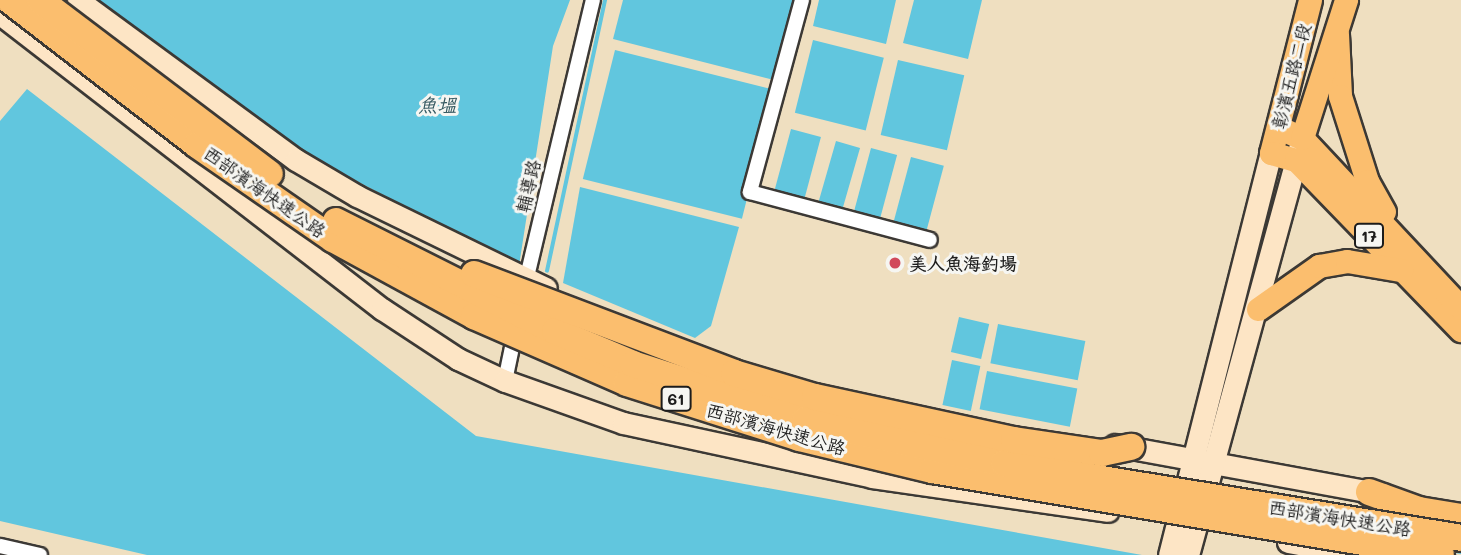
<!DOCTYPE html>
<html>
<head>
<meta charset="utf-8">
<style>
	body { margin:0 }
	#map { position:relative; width:1461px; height:555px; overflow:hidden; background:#efdfc0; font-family:Mali,"LXGW WenKai TC",sans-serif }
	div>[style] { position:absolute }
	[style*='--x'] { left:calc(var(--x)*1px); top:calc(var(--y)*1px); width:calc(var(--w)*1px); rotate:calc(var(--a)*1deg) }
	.water>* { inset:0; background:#61c6de; transform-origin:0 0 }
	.stream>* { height:3.5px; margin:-1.75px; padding:0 1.75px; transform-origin:1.75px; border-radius:1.75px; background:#61c6de }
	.roads { filter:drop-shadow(2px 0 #3c3935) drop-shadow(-2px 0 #3c3935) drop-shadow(0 2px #3c3935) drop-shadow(0 -2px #3c3935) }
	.street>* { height:14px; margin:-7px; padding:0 7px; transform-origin:7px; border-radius:7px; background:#fff }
	.secondary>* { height:21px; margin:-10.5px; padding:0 10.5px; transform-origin:10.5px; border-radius:10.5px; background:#fde5c5 }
	.primary>* { height:23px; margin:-11.5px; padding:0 11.5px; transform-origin:11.5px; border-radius:11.5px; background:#fbbe6e }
	.highway>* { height:26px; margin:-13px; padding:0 13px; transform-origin:13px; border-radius:13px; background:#fbbe6e }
	.bridges { filter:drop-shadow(2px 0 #3c3935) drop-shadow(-2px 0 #3c3935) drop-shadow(0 2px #3c3935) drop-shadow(0 -2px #3c3935) }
	.highway-bridge>* { height:26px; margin:-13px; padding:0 13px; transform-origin:13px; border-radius:13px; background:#fbbe6e }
	.dots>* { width:19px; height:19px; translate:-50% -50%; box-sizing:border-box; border:4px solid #f6f6f2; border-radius:50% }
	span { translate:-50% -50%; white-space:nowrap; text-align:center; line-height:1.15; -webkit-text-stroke:6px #f6f6f2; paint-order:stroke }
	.shield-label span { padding:2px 5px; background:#f6f6f2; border:2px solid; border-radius:5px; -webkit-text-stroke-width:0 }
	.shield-label { font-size:16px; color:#1c1c1c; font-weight:700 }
	.street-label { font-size:18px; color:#1c1c1c }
	.poi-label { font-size:18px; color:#1c1c1c; font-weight:700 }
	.left { translate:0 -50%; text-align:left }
	.water-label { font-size:19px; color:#345860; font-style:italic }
</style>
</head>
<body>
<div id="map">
	<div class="water">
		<div style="clip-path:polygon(92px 0,570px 0,553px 46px,519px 266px,278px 140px)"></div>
		<div style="clip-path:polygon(623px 0,802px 0,782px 82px,613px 39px)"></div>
		<div style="clip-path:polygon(819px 0,896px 0,886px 44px,813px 26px)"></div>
		<div style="clip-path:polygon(914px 0,982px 0,968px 59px,903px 43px)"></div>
		<div style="left:813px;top:40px;width:73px;height:75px;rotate:14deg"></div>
		<div style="left:615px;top:50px;width:164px;height:133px;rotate:14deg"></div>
		<div style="left:898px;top:60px;width:68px;height:77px;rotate:13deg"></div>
		<div style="clip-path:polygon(27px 89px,476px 436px,1142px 555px,147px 555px,0 521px,0 121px)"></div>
		<div style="left:791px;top:129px;width:31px;height:63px;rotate:15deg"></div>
		<div style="left:836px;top:141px;width:25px;height:65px;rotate:16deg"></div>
		<div style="left:871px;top:148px;width:27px;height:68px;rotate:15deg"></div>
		<div style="left:911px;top:157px;width:34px;height:70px;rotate:15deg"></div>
		<div style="clip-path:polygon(580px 187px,739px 227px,711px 326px,695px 338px,563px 283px)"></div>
		<div style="left:959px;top:317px;width:31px;height:36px;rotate:13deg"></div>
		<div style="left:998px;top:324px;width:89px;height:40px;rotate:11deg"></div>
		<div style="left:952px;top:360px;width:29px;height:46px;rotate:12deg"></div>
		<div style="left:987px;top:371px;width:92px;height:39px;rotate:11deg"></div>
	</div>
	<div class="stream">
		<div style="--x:547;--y:271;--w:277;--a:-77.9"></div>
		<div style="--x:1450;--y:550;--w:11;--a:10"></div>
	</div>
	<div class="roads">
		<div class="street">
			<div style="--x:802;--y:0;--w:199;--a:105.2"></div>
			<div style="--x:750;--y:192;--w:186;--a:14.9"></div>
			<div style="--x:525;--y:285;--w:293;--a:-76.6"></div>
			<div style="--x:505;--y:381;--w:54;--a:-78.3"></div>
			<div style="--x:0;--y:546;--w:41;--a:12.7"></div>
		</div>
		<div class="secondary">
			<div style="--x:78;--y:0;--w:270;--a:36.3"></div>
			<div style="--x:296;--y:160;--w:71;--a:30.5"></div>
			<div style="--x:357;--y:196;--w:210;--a:26"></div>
			<div style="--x:0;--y:14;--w:483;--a:37.7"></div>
			<div style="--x:382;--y:309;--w:91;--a:33.3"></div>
			<div style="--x:458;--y:359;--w:52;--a:25.1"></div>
			<div style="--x:505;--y:381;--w:125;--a:19.6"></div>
			<div style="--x:623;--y:423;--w:255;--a:12.2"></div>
			<div style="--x:872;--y:477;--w:238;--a:8.2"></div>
			<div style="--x:1115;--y:445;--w:272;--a:10.4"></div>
			<div style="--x:1288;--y:542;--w:71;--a:10.5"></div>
			<div style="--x:1169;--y:555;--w:415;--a:-75.8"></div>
			<div style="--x:1188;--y:555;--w:425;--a:-74.7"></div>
		</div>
		<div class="primary">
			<div style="--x:1310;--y:0;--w:158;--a:104.3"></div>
			<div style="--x:1271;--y:153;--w:26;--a:16"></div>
			<div style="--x:1296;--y:160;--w:237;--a:45.9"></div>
			<div style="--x:1337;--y:34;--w:62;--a:87.2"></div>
			<div style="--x:1340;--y:96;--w:89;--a:72.4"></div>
			<div style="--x:1367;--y:181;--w:35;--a:61"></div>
			<div style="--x:1278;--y:127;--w:26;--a:25"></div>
			<div style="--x:1302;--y:138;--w:233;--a:46.9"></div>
			<div style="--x:1302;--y:138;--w:145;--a:-72.3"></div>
			<div style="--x:1258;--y:309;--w:75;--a:-35.2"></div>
			<div style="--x:1319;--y:266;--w:28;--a:-10"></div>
			<div style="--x:1347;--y:261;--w:55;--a:9.5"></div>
		</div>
		<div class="highway">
			<div style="--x:1369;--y:492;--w:53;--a:19.8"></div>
			<div style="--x:1419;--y:510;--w:43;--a:9.5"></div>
		</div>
	</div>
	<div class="bridges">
		<div class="highway-bridge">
			<div style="--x:9;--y:0;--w:237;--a:37.6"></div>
			<div style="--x:197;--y:145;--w:165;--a:34.7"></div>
			<div style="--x:333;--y:239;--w:161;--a:28.6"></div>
			<div style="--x:474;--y:316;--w:167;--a:23.6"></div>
			<div style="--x:627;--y:383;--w:181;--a:17.7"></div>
			<div style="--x:799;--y:438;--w:137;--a:13.5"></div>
			<div style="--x:932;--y:470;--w:516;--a:9.48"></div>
			<div style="--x:40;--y:0;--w:288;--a:37.1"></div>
			<div style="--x:336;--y:221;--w:245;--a:26.7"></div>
			<div style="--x:555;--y:331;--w:85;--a:22.9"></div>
			<div style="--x:633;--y:364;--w:181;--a:18"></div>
			<div style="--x:805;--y:420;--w:204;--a:12.2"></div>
			<div style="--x:1004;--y:463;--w:463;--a:9.3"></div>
			<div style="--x:474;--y:274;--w:278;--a:20.8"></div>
			<div style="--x:734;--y:373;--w:84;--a:16.5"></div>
			<div style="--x:815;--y:397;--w:204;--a:12.2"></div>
			<div style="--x:1014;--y:440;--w:89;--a:8.4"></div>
			<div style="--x:1102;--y:453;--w:30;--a:-12"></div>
		</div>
	</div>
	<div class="dots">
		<div style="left:895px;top:263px;background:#d1495b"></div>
	</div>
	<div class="shield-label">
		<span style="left:1369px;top:236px">17</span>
		<span style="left:676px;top:399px">61</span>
	</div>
	<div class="street-label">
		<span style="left:1291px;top:76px;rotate:-76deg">彰濱五路二段</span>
		<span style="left:528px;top:186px;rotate:-77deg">輔導路</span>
		<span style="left:265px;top:192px;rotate:35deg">西部濱海快速公路</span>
		<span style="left:776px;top:429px;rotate:16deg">西部濱海快速公路</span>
		<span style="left:1340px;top:518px;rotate:9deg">西部濱海快速公路</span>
	</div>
	<div class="poi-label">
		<span class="left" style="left:909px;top:263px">美人魚海釣場</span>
	</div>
	<div class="water-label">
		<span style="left:437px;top:105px">魚塭</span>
	</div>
</div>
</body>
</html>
